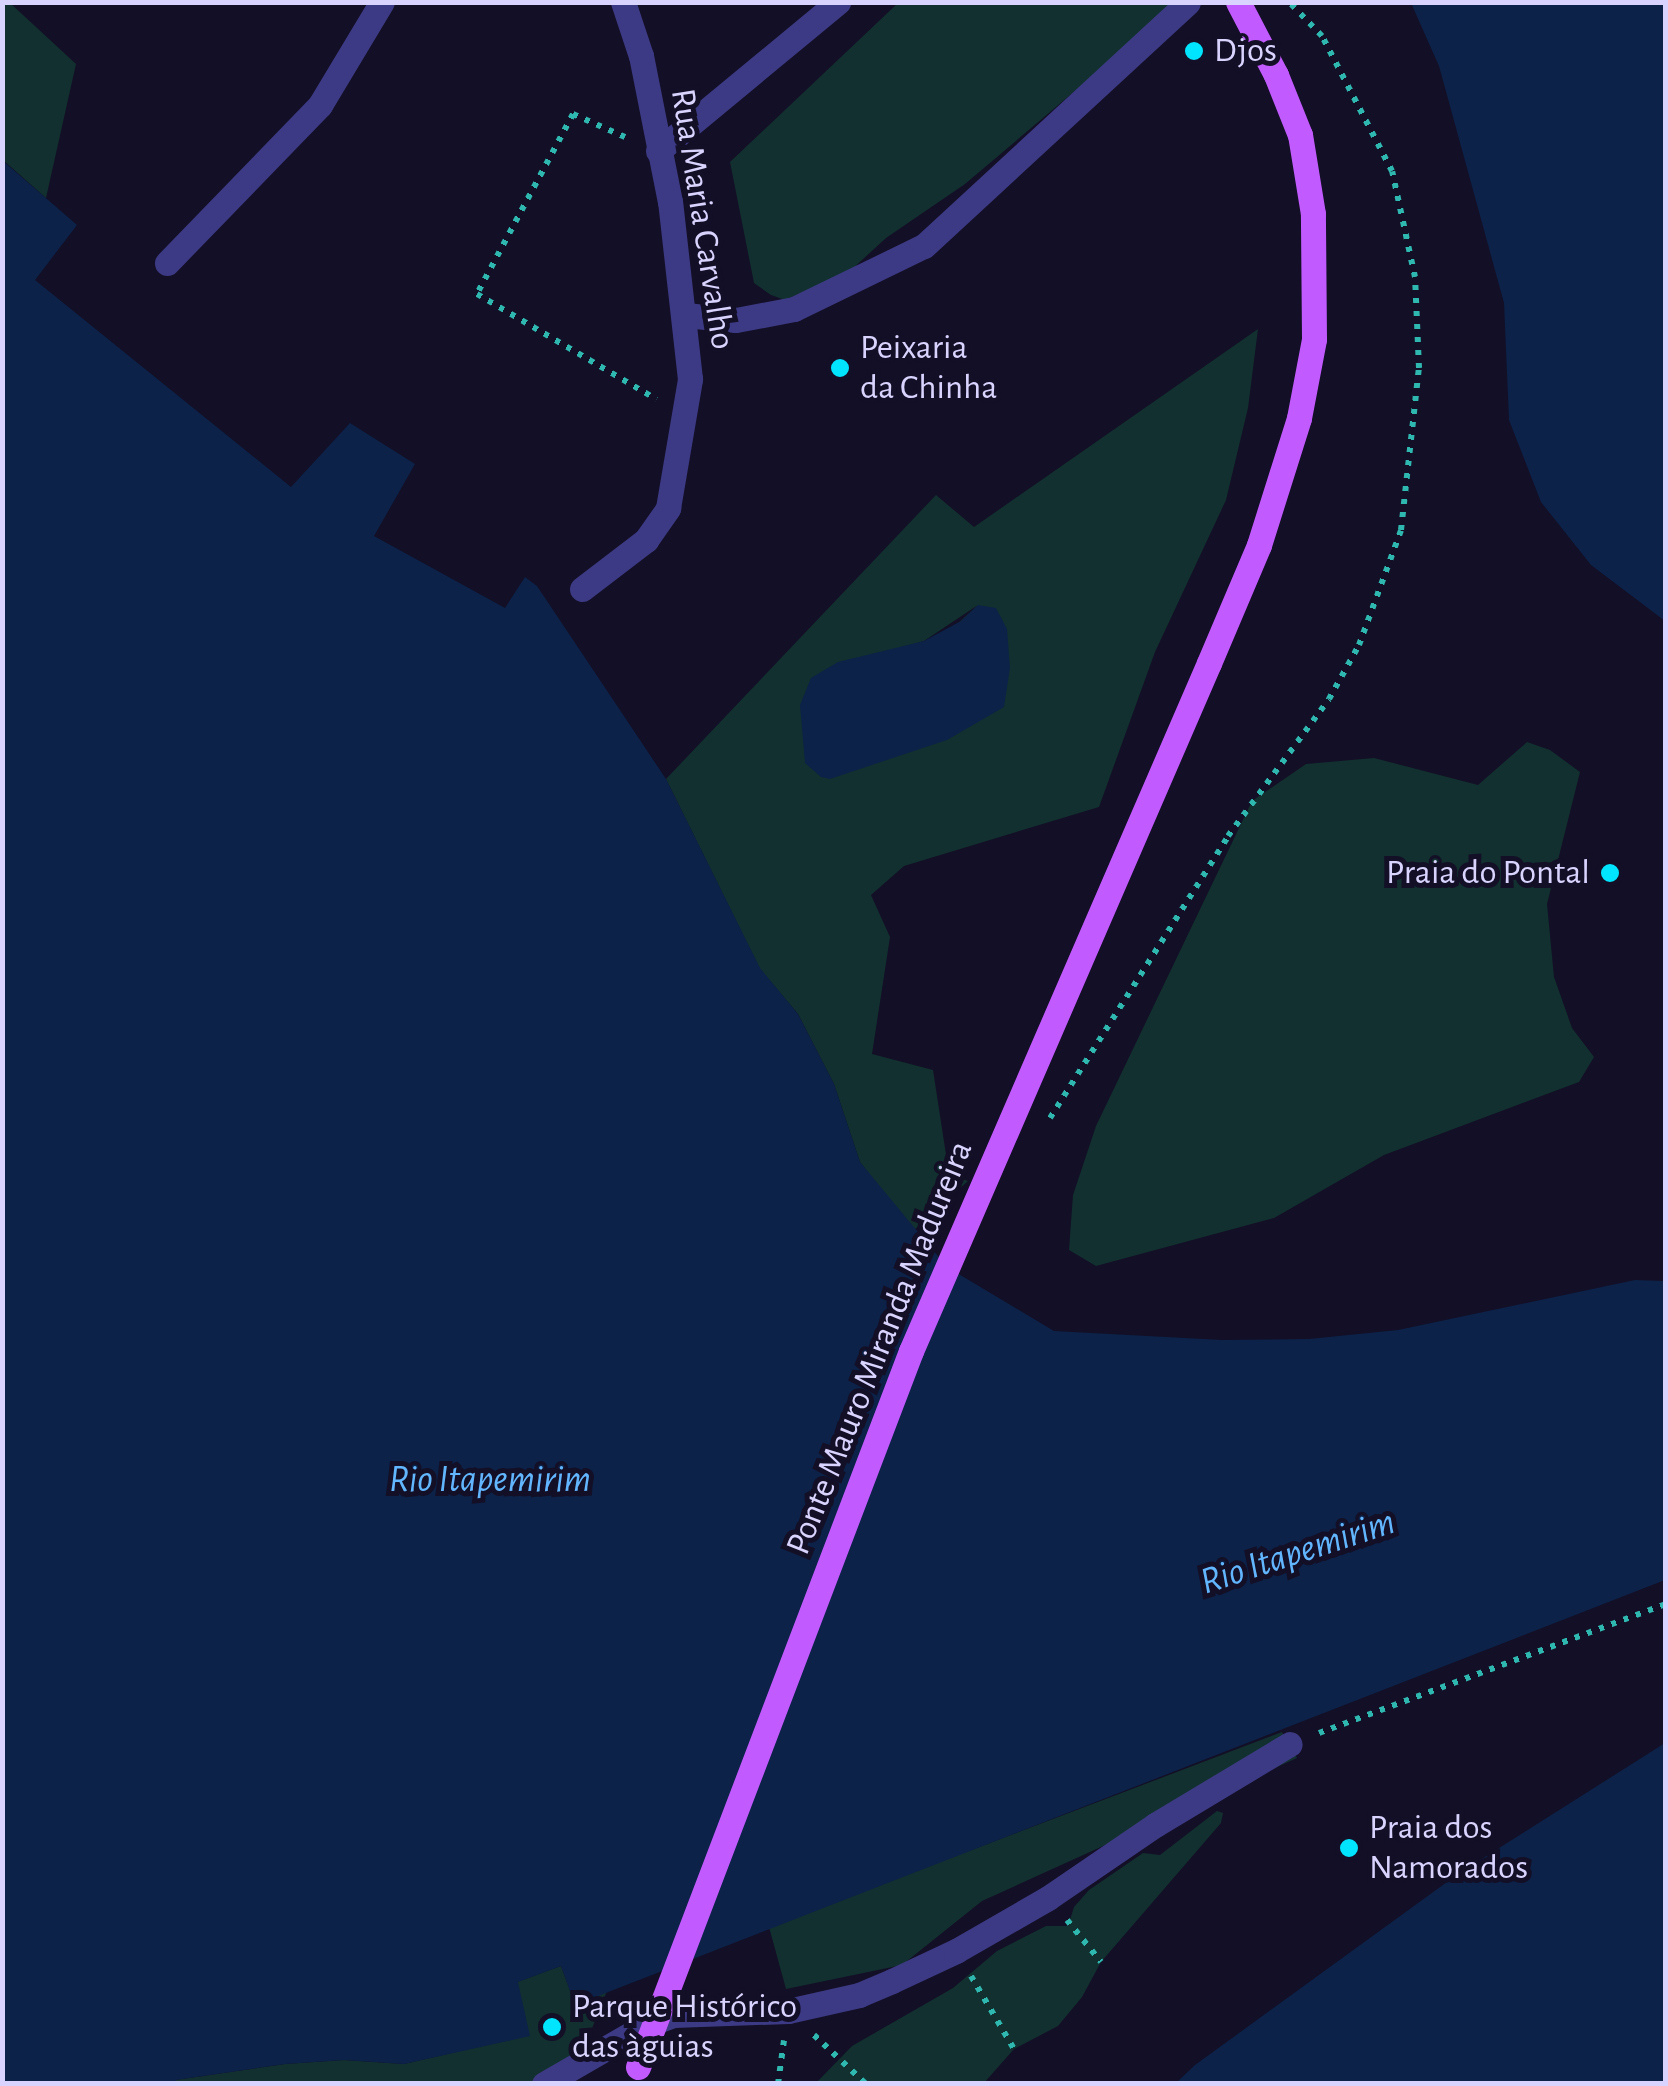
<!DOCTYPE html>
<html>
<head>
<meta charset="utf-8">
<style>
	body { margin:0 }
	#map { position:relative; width:1668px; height:2086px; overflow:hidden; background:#130f26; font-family:"Alegreya Sans",sans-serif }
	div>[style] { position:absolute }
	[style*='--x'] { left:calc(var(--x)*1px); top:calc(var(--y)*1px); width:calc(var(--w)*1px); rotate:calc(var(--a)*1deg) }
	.green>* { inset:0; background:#12302f }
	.water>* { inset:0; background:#0c2248 }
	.path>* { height:6px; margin-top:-3px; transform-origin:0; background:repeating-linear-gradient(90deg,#2fb8b0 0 5px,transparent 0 13px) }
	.street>* { height:25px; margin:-12.5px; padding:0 12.5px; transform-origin:12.5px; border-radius:12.5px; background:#3d3a85 }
	.primary>* { height:25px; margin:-12.5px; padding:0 12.5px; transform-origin:12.5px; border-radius:12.5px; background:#c25bff }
	.primary-bridge>* { height:25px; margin:-12.5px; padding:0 12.5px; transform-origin:12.5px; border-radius:12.5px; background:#c25bff }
	.dots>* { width:28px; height:28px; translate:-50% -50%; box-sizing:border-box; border:5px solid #130f26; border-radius:50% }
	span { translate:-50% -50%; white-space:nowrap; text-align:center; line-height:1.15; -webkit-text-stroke:10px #130f26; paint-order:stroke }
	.poi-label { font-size:35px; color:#d9d4ff }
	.left { translate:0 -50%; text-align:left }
	.right { translate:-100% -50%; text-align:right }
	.street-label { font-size:35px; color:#d9d4ff }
	.water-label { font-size:38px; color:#62b6ff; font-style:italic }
	.frame { position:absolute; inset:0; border:5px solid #d9d4ff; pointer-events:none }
</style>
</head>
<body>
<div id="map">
	<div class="green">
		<div style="clip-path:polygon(9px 2px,76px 64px,46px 198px,3px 160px,2px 3px)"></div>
		<div style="clip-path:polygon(898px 3px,1179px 3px,965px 184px,886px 238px,849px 272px,785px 300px,771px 295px,754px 283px,730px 162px)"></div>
		<div style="clip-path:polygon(evenodd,1258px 329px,1248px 408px,1226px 500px,1155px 652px,1099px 807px,904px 866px,871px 895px,890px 937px,872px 1054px,933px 1070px,949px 1174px,968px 1181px,913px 1231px,860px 1162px,834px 1084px,798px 1014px,760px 969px,666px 779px,936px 495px,974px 527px,1258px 329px,978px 605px,805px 763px,887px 652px,924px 641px,978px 605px)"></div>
		<div style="clip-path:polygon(1527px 742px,1550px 750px,1580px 772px,1547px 904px,1554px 977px,1572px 1028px,1594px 1057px,1579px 1082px,1384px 1155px,1274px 1218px,1096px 1266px,1069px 1250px,1073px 1195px,1096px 1126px,1252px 801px,1306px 764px,1374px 758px,1478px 785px)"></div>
		<div style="clip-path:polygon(1282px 1732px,1297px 1758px,982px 1901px,902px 1965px,786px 1989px,769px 1927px)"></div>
		<div style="clip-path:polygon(1217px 1811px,1223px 1813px,1221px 1823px,1101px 1962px,1082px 1997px,1058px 2026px,1014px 2049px,984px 2083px,803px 2083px,817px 2082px,852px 2046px,953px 1988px,997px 1951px,1046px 1926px,1068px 1926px,1074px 1907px,1089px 1890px,1143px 1853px,1160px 1855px)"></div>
		<div style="clip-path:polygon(561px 1966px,575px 2004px,607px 1991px,570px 2083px,175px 2084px,175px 2080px,285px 2064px,344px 2060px,404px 2064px,529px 2035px,517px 1982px)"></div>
	</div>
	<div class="water">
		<div style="clip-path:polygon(1411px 3px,1665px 3px,1665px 621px,1591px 565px,1541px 502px,1509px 420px,1504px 303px,1439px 66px)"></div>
		<div style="clip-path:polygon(2px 160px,77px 225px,35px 280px,291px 487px,350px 423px,415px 464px,374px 536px,505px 608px,525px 577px,537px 586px,666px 779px,760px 968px,798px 1014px,834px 1084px,860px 1162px,947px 1267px,1054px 1331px,1222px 1340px,1309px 1339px,1398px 1330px,1635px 1280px,1665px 1281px,1665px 1580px,575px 2005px,561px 1966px,518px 1982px,530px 2036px,404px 2064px,344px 2060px,285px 2064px,176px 2080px,175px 2084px,3px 2083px)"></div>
		<div style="clip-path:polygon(978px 605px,996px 608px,1007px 629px,1010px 668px,1004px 707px,947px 740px,830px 779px,821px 777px,805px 763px,800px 705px,811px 678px,838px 662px,924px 641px,961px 621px)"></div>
		<div style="clip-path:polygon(1665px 1743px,1665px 2083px,1176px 2083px,1195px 2065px,1458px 1874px)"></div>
	</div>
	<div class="path">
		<div style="--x:625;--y:137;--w:57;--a:-156.1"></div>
		<div style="--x:573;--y:114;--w:204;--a:118.1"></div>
		<div style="--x:477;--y:294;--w:208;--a:30.4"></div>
		<div style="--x:1050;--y:1118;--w:333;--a:-57.7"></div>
		<div style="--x:1228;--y:836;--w:170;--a:-53.6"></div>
		<div style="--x:1329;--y:699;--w:62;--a:-60.9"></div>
		<div style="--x:1359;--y:645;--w:122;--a:-69.9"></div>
		<div style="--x:1401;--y:530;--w:163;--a:-83.7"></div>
		<div style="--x:1419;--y:368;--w:91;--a:-92.5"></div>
		<div style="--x:1415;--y:277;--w:108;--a:-102.2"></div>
		<div style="--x:1392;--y:171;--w:152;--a:-117.4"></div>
		<div style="--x:1322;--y:36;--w:47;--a:-134.1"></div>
		<div style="--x:1319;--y:1733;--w:370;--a:-20.4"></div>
		<div style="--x:1067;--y:1920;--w:54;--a:51"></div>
		<div style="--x:971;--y:1976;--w:85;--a:59.5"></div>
		<div style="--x:814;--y:2035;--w:71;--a:43.3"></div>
		<div style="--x:778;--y:2084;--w:44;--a:-82.2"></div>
	</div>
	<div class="street">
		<div style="--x:658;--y:151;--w:234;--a:-39.6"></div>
		<div style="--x:167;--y:263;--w:220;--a:-45.9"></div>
		<div style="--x:320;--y:105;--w:120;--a:-59"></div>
		<div style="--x:685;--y:315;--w:51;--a:5.6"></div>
		<div style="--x:736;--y:320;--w:59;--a:-10.7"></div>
		<div style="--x:794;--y:309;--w:144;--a:-25.9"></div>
		<div style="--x:924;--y:246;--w:359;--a:-42.7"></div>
		<div style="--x:582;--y:589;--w:81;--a:-37.4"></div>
		<div style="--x:646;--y:540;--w:39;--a:-55"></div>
		<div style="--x:668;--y:508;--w:131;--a:-80.3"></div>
		<div style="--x:690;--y:379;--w:178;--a:-96.4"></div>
		<div style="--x:670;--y:202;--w:149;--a:-101.2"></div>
		<div style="--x:641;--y:56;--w:57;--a:-108.4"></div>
		<div style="--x:544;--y:2084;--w:118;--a:-30"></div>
		<div style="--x:646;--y:2025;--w:29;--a:-20"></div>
		<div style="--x:673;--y:2015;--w:115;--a:-2"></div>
		<div style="--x:788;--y:2011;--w:73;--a:-12.7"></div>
		<div style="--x:859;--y:1995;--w:36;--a:-23"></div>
		<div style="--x:892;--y:1981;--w:71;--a:-25.1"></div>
		<div style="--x:956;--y:1951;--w:106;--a:-29.9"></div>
		<div style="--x:1048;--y:1898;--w:130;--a:-34.3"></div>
		<div style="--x:1155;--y:1825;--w:157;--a:-31"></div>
	</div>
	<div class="primary">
		<div style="--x:1209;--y:663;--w:128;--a:-67"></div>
		<div style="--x:1259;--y:545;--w:133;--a:-72.5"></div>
		<div style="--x:1299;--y:418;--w:80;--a:-79.2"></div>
		<div style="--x:1314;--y:339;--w:125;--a:-90.5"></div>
		<div style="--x:1313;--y:214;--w:80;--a:-99.3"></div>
		<div style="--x:1300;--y:135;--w:65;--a:-111.8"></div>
		<div style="--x:1276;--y:75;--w:82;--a:-117.5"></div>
	</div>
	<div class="primary-bridge">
		<div style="--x:638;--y:2067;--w:766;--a:-69.13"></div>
		<div style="--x:911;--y:1351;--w:750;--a:-66.58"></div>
	</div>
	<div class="dots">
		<div style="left:1194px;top:51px;background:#00e5ff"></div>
		<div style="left:840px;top:368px;background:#00e5ff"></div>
		<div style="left:1610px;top:873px;background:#00e5ff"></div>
		<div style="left:1349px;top:1848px;background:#00e5ff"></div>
		<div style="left:552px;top:2027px;background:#00e5ff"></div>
	</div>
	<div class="poi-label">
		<span class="left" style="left:1214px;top:51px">Djos</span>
		<span class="left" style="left:860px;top:368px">Peixaria<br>da Chinha</span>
		<span class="right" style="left:1590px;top:873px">Praia do Pontal</span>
		<span class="left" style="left:1369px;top:1848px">Praia dos<br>Namorados</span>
		<span class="left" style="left:572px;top:2027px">Parque Histórico<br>das àguias</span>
	</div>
	<div class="street-label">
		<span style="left:702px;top:219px;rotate:81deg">Rua Maria Carvalho</span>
		<span style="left:880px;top:1348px;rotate:-68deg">Ponte Mauro Miranda Madureira</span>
	</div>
	<div class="water-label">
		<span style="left:490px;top:1481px">Rio Itapemirim</span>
		<span style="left:1298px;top:1553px;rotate:-18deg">Rio Itapemirim</span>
	</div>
	<div class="frame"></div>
</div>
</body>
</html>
